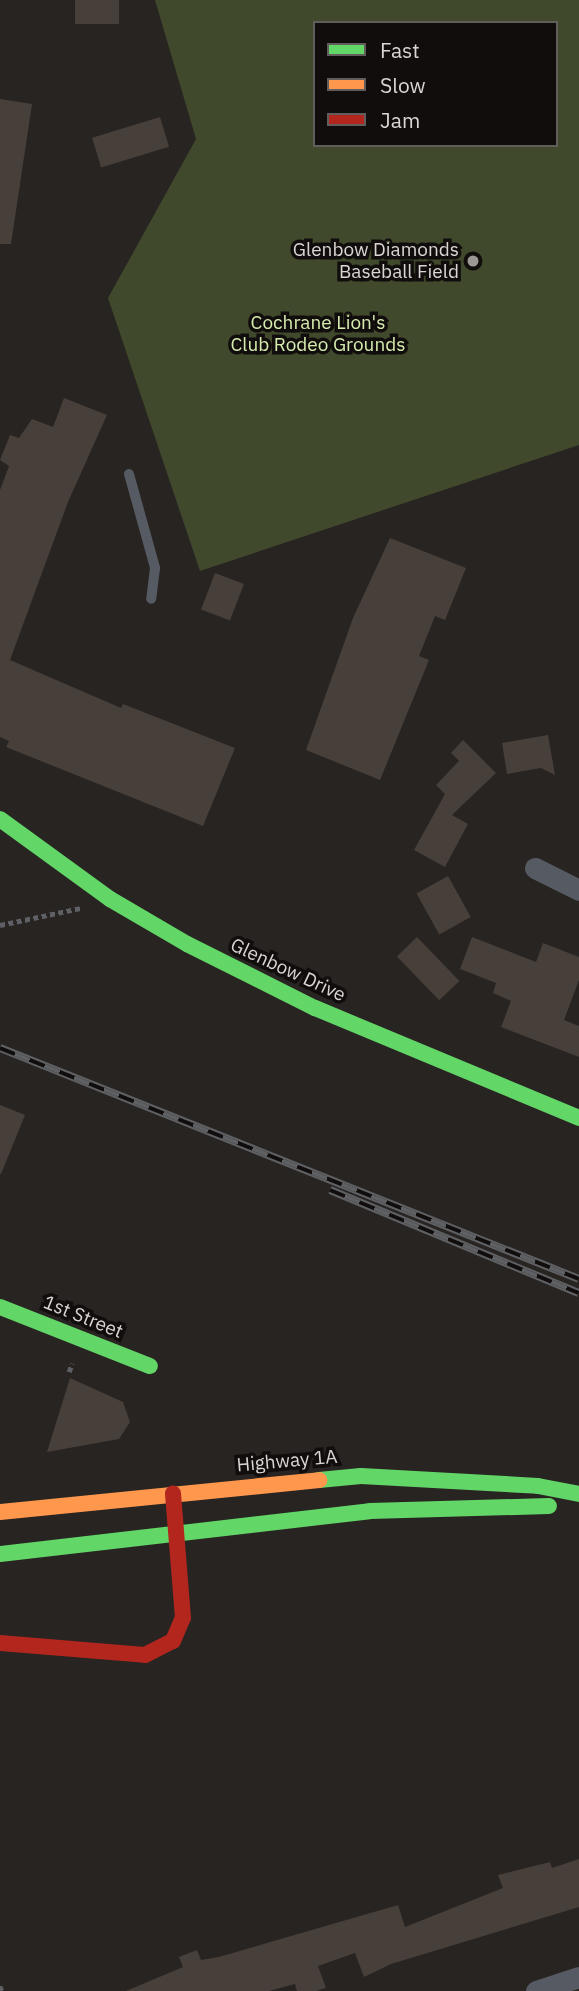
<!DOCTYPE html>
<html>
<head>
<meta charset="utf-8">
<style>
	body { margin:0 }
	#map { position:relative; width:579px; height:1991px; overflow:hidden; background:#282422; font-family:"IBM Plex Sans",sans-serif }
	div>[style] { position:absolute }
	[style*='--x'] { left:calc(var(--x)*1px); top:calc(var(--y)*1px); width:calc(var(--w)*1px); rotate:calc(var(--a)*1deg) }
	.green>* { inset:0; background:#40492c }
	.building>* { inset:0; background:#473f3a; transform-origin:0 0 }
	.path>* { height:4.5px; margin-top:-2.25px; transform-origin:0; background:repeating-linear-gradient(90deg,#5f6066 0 5px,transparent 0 8.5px) }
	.lane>* { height:10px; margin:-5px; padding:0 5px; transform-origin:5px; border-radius:5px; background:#565a62 }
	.street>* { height:21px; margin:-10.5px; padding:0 10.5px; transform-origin:10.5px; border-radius:10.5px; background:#565a62 }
	.fast>* { height:16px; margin:-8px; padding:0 8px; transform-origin:8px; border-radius:8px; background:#63d668 }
	.slow>* { height:16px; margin:-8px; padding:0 8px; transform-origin:8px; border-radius:8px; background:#ff974d }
	.jam>* { height:16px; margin:-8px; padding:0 8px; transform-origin:8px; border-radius:8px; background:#b3261e }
	.rail>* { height:8px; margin-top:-4px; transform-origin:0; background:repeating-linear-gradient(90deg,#100d0c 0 16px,#5e6063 0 32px); box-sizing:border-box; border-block:2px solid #5e6063 }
	.dots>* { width:19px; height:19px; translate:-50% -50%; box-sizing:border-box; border:4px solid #100d0c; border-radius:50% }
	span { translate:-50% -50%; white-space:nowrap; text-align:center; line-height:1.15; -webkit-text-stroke:7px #100d0c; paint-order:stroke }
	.poi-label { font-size:19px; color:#dad6d4 }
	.right { translate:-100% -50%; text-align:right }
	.park-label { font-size:19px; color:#d6ecae }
	.street-label { font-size:19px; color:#dad6d4 }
	.legend { position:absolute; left:313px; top:21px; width:245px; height:126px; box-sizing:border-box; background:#100d0c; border:2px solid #615d5c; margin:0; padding:9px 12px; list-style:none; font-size:21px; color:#dad6d4 }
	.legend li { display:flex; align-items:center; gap:14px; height:35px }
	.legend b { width:35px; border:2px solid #615d5c }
</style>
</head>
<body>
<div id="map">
	<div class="green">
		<div style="clip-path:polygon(evenodd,155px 0,579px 0,579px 445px,200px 571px,108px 298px,196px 139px,155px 0,315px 23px,556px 23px,556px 145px,315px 145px,315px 23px)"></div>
	</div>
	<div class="building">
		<div style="left:75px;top:0;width:44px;height:24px"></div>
		<div style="clip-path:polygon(0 99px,32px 104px,11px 244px,0 244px)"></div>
		<div style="left:160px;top:117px;width:31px;height:71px;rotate:73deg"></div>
		<div style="clip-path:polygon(64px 398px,107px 415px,68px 502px,10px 660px,121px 708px,123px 704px,235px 748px,203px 826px,6px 747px,9px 741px,0 737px,0 490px,9px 466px,0 460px,10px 435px,19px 438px,32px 419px,53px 427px)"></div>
		<div style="clip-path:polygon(390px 538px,466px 568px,445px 620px,435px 616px,419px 656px,429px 660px,380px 780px,306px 750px,353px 618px)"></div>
		<div style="left:215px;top:573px;width:31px;height:39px;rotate:21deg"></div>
		<div style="clip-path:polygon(548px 735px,555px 775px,541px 768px,507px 774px,502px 743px)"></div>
		<div style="clip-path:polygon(463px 740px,496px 773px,452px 815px,468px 824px,445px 867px,414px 850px,445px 794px,436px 785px,459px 761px,451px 753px)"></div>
		<div style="left:448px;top:876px;width:47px;height:36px;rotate:61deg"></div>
		<div style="left:417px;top:937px;width:61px;height:28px;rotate:46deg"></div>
		<div style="clip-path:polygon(472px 937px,536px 962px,543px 943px,579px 957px,579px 980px,564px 1020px,579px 1026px,579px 1057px,501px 1027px,511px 1001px,493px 993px,496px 983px,460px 969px)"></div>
		<div style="clip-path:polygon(0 1105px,25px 1115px,1px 1174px,0 1174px)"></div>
		<div style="clip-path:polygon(70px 1378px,123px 1402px,130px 1422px,119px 1439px,47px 1452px)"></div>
		<div style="clip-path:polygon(579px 1859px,579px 1907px,391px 1964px,364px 1977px,355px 1953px,318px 1966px,326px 1988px,316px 1991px,297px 1991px,295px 1984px,269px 1991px,126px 1991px,183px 1967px,179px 1957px,197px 1950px,201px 1960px,219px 1957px,398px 1905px,405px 1927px,503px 1888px,498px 1875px,550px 1862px,552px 1868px)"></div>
	</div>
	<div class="path">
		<div style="--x:0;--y:925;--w:83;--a:-11.9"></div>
		<div style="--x:69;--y:1372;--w:9;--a:-72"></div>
		<div style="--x:0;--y:1986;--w:5;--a:68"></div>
	</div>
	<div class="lane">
		<div style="--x:129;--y:474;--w:98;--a:74.5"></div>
		<div style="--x:155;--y:568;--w:31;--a:97"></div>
	</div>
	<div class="street">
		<div style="--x:535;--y:868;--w:49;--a:26.6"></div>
		<div style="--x:536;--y:1991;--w:45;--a:-18"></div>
	</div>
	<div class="fast">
		<div style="--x:0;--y:819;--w:136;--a:36"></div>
		<div style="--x:110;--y:899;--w:89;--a:30.3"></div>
		<div style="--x:187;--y:944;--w:143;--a:26.6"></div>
		<div style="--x:315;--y:1008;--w:286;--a:22.6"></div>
		<div style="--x:0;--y:1307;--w:161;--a:21.5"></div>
		<div style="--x:319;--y:1480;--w:42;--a:-5.4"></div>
		<div style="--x:361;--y:1476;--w:177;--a:3.2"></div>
		<div style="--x:538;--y:1486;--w:42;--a:11"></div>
		<div style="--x:0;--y:1554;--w:372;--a:-6.6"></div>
		<div style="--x:370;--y:1511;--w:179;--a:-1.6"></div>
	</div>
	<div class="slow">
		<div style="--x:0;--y:1512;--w:321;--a:-5.7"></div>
	</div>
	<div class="jam">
		<div style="--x:0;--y:1643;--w:145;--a:4.7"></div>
		<div style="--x:145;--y:1655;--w:31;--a:-27"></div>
		<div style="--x:173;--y:1641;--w:25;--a:-67"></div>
		<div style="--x:183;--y:1618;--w:125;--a:-94.6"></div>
	</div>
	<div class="rail">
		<div style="--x:0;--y:1048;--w:623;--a:21.75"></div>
		<div style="--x:330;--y:1190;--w:269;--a:22.5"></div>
	</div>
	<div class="dots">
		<div style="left:473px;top:261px;background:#9c9896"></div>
	</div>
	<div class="poi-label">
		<span class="right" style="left:459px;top:261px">Glenbow Diamonds<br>Baseball Field</span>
	</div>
	<div class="park-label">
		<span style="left:318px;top:334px">Cochrane Lion's<br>Club Rodeo Grounds</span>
	</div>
	<div class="street-label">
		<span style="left:288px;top:970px;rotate:25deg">Glenbow Drive</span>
		<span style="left:83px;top:1317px;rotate:22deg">1st Street</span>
		<span style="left:287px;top:1461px;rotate:-5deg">Highway 1A</span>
	</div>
	<ul class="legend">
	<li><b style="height:9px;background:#63d668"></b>Fast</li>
	<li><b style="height:9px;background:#ff974d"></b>Slow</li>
	<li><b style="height:9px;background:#b3261e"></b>Jam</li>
	</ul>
</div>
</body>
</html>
